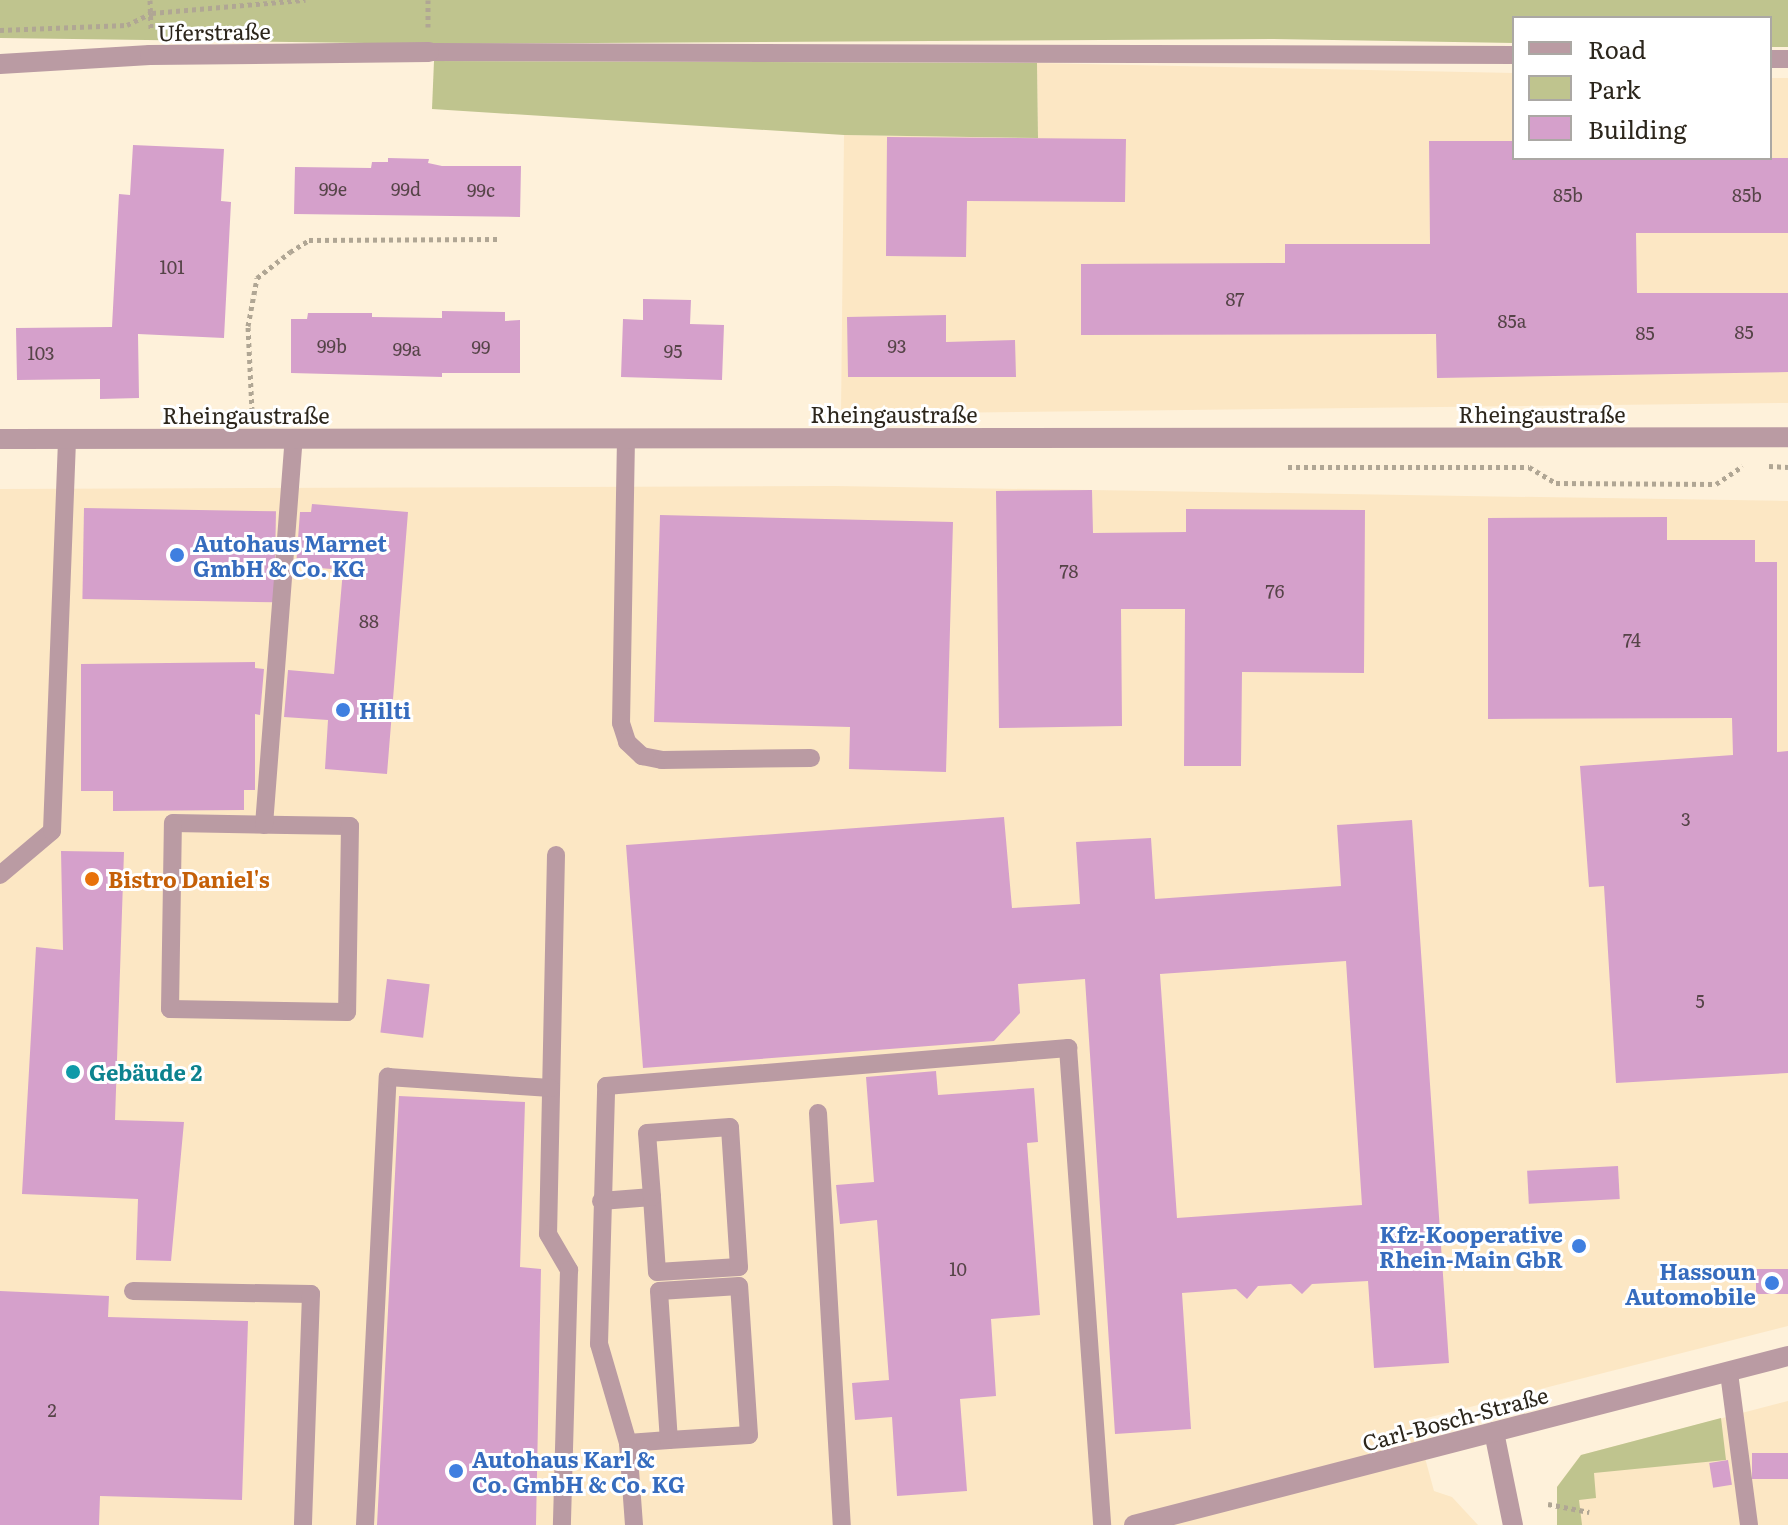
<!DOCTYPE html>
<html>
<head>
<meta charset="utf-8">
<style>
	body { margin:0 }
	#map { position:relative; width:1788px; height:1525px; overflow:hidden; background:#fef1da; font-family:Literata,serif }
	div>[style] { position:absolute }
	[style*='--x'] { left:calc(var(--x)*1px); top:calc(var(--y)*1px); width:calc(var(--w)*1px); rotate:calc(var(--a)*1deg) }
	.built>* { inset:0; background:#fce7c4 }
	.green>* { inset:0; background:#bfc48e }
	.building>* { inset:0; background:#d5a0cb; transform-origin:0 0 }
	.path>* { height:5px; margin-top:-2.5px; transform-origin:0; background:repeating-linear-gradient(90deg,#b0a694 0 4px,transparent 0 8px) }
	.service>* { height:18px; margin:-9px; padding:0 9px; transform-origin:9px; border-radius:9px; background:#ba9ba3 }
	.minor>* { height:20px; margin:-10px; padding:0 10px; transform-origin:10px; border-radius:10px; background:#ba9ba3 }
	.tertiary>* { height:20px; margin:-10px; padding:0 10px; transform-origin:10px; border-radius:10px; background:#ba9ba3 }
	.dots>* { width:22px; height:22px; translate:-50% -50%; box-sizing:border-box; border:4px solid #fff; border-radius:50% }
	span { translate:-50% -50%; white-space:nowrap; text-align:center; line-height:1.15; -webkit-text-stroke:6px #fff; paint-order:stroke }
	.number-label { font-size:18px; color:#564448 }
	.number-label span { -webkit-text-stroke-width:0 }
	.street-label { font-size:22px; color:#2c261c }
	.shop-label { font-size:22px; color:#366cbe; font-weight:700 }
	.left { translate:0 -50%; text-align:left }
	.right { translate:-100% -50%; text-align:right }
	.food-label { font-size:22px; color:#c56008; font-weight:700 }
	.culture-label { font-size:22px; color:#0d838f; font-weight:700 }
	.legend { position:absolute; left:1512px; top:16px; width:260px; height:144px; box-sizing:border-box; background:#fff; border:2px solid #aba8a4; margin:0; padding:10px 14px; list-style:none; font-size:24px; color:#2c261c }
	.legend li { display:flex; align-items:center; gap:16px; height:40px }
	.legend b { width:40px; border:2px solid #aba8a4 }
</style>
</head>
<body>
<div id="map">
	<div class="built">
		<div style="clip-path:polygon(1037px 63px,1514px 73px,1514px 158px,1770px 158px,1770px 78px,1788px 78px,1788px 403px,841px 414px,844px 135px,1038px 138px)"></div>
		<div style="clip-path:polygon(834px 486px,1788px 501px,1788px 1326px,1415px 1421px,1434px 1491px,1452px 1497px,1478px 1525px,0 1525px,0 489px)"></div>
		<div style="clip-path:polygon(1788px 1401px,1788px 1525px,1557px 1525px,1557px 1487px,1581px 1455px)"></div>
	</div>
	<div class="green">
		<div style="clip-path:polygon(0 0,1788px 0,1788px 47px,1770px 47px,1770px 18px,1514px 18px,1514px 43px,1273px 39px,439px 44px,0 38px)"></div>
		<div style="clip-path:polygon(434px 61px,1037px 63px,1038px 138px,844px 135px,432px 109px)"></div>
		<div style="clip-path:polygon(1721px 1418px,1726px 1460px,1594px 1473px,1596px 1498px,1579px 1500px,1582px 1525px,1557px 1525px,1557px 1487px,1581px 1455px)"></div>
	</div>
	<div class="building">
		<div style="clip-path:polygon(887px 137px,1126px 139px,1125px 202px,967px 201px,966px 257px,886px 256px)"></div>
		<div style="clip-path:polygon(1429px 141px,1514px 141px,1514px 158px,1788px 158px,1788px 233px,1636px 233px,1637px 293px,1788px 293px,1788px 372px,1437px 378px,1436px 334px,1081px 335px,1081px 264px,1285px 263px,1285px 244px,1430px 244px)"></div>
		<div style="clip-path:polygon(133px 145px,224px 149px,221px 201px,231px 202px,224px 338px,138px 334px,139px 398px,100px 399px,100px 379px,17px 380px,16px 328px,112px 327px,119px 194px,130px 195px)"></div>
		<div style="clip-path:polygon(388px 158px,429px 159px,428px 163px,442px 166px,521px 166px,520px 217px,294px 214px,295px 167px,371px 168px,372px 162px,388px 162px)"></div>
		<div style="clip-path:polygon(643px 299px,691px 300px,690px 324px,724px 325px,722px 380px,621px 377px,623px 319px,643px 320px)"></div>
		<div style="clip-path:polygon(442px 311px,505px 312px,505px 321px,520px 320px,520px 373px,442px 373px,442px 377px,291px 373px,291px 319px,307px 319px,308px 313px,372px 313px,372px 317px,442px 318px)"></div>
		<div style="clip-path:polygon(946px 315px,946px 342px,1015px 340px,1016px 377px,848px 377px,847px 317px)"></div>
		<div style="clip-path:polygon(1092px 490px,1093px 533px,1186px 532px,1186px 509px,1365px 510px,1364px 673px,1242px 672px,1241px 766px,1184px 766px,1185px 609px,1121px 609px,1122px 726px,999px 728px,996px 491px)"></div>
		<div style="clip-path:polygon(312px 504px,408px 512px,387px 774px,325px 769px,328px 720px,284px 717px,288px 670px,334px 674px,343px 570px,296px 566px,300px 512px,311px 512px)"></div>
		<div style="left:84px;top:508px;width:192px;height:91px;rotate:1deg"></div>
		<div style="clip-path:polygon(660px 515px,953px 522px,946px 772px,849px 769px,850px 727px,654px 722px)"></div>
		<div style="clip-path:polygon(1667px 517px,1667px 540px,1755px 540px,1755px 562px,1777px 562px,1777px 752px,1788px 751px,1788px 1073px,1616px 1083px,1604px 886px,1589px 887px,1580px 766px,1733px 755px,1732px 718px,1488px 719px,1488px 518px)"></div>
		<div style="clip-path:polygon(255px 662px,255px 668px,264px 669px,260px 715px,255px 714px,255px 790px,244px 790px,244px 810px,113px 811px,113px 791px,81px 791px,81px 664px)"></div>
		<div style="clip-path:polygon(evenodd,1004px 817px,1012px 908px,1080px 904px,1076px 842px,1151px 838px,1155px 899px,1341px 886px,1337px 825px,1412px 820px,1449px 1363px,1374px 1368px,1368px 1281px,1312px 1284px,1302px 1294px,1291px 1284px,1258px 1286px,1247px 1299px,1236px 1289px,1182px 1293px,1191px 1429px,1115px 1434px,1085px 979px,1018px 984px,1020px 1013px,994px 1041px,643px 1068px,626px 845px,1004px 817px,1346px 961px,1362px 1205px,1177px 1218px,1160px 974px,1346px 961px)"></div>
		<div style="clip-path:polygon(61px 851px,124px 852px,115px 1120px,184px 1122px,171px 1261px,136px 1260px,138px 1199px,22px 1194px,36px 947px,63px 950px)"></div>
		<div style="left:387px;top:979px;width:43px;height:54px;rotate:7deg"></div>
		<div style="clip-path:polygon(936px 1071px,938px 1095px,1034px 1088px,1038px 1142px,1027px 1143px,1040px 1315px,991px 1319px,996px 1396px,960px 1399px,967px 1491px,897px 1496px,892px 1417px,855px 1420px,852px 1383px,889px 1380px,877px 1220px,840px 1224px,836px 1185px,874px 1182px,866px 1077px)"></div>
		<div style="clip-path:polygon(399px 1096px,525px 1102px,520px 1267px,541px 1269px,536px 1525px,377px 1525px)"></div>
		<div style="left:1618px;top:1166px;width:33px;height:91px;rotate:87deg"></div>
		<div style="left:1788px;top:1269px;width:25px;height:32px;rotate:90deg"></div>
		<div style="clip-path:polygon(0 1291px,109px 1296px,108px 1317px,248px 1321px,242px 1500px,100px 1496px,99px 1525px,0 1525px)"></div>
		<div style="left:1788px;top:1453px;width:26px;height:36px;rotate:90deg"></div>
		<div style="left:1728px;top:1460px;width:25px;height:19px;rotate:81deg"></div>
	</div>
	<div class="path">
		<div style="--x:150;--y:0;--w:30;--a:88"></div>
		<div style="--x:428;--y:0;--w:27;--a:90"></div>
		<div style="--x:0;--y:30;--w:127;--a:-2.3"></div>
		<div style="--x:127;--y:25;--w:28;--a:-26"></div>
		<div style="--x:152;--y:13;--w:154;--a:-4.9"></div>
		<div style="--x:252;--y:411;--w:85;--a:-92.7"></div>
		<div style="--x:248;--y:326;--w:49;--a:-79.4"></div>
		<div style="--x:257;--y:278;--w:42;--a:-38.2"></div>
		<div style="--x:290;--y:252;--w:22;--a:-32"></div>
		<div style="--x:309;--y:240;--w:189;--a:-0.3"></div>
		<div style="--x:1769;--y:466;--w:19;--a:3"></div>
		<div style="--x:1288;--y:467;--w:241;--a:0"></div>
		<div style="--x:1529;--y:467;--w:31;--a:31"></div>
		<div style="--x:1556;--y:483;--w:160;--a:0.4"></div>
		<div style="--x:1716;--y:484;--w:32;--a:-34"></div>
		<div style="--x:1548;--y:1504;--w:42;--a:11"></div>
	</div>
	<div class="service">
		<div style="--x:429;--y:52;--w:1085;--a:0.16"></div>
		<div style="--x:1770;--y:59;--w:18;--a:0"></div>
		<div style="--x:626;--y:438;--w:285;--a:91"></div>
		<div style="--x:621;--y:723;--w:20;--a:72"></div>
		<div style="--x:627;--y:742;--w:21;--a:43"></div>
		<div style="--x:642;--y:756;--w:20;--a:11"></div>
		<div style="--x:662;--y:760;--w:149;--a:-0.8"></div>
		<div style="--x:173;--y:823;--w:177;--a:1"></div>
		<div style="--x:350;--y:826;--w:186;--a:90.9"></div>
		<div style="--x:347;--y:1012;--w:177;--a:-179"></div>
		<div style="--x:170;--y:1009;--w:186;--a:-89.1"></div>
		<div style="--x:264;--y:825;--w:388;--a:-85.6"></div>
		<div style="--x:556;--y:855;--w:379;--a:91.2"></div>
		<div style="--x:548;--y:1234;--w:42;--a:59.7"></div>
		<div style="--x:569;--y:1270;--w:255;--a:91.6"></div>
		<div style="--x:0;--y:875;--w:68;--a:-40.2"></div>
		<div style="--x:52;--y:831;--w:392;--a:-87.8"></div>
		<div style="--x:818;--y:1113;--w:413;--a:86.7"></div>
		<div style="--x:601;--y:1201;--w:51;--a:-4.5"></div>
		<div style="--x:652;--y:1197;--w:75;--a:86.2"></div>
		<div style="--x:657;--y:1272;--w:82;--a:-3.5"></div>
		<div style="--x:739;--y:1267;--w:140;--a:-93.7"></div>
		<div style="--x:730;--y:1127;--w:83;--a:175.9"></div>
		<div style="--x:647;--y:1133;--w:64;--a:85.5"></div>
		<div style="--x:133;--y:1291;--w:178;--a:1"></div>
		<div style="--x:311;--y:1294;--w:231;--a:92"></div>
		<div style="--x:1729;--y:1373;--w:153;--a:82.5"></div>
		<div style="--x:628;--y:1443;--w:41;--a:-4.2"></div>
		<div style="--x:669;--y:1440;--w:80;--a:-3.6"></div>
		<div style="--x:749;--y:1435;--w:149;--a:-93.8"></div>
		<div style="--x:739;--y:1286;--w:80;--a:176.4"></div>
		<div style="--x:659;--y:1291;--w:149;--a:86.2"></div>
		<div style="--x:365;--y:1525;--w:449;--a:-87.1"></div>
		<div style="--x:388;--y:1077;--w:163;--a:3.9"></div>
		<div style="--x:634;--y:1525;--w:82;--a:-94.2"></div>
		<div style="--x:628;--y:1443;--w:103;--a:-106.3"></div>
		<div style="--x:599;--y:1344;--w:258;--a:-88.4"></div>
		<div style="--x:606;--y:1086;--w:464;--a:-4.7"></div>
		<div style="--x:1068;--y:1048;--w:478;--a:85.9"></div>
	</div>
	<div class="minor">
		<div style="--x:0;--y:64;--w:150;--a:-3.4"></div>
		<div style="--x:150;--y:55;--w:279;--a:-0.6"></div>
		<div style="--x:1494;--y:1432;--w:95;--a:78.5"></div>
		<div style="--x:1134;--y:1525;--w:675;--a:-14.49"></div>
	</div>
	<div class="tertiary">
		<div style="--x:0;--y:439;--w:1788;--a:-0.06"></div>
	</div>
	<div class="dots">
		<div style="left:177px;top:555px;background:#3f7fe0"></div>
		<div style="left:343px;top:710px;background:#3f7fe0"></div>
		<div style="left:92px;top:879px;background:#e8710a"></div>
		<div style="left:73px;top:1072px;background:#0f9aa8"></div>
		<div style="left:1579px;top:1246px;background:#3f7fe0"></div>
		<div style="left:1772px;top:1283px;background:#3f7fe0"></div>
		<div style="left:456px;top:1471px;background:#3f7fe0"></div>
	</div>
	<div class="number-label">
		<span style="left:333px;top:189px">99e</span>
		<span style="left:406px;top:189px">99d</span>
		<span style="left:481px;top:190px">99c</span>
		<span style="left:1568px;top:195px">85b</span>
		<span style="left:1747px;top:195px">85b</span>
		<span style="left:172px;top:267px">101</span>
		<span style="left:1235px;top:299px">87</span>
		<span style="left:1512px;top:321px">85a</span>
		<span style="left:1744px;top:332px">85</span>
		<span style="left:1645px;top:333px">85</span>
		<span style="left:332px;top:346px">99b</span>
		<span style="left:897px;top:346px">93</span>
		<span style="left:481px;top:347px">99</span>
		<span style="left:407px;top:349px">99a</span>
		<span style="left:673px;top:351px">95</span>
		<span style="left:41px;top:353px">103</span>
		<span style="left:1069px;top:571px">78</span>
		<span style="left:1275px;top:591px">76</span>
		<span style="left:369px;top:621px">88</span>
		<span style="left:1632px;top:640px">74</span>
		<span style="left:1686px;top:819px">3</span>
		<span style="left:1700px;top:1001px">5</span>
		<span style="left:958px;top:1269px">10</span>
		<span style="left:52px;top:1410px">2</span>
	</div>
	<div class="street-label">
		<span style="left:214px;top:31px;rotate:-1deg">Uferstraße</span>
		<span style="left:894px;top:414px">Rheingaustraße</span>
		<span style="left:1542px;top:414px">Rheingaustraße</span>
		<span style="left:246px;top:415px">Rheingaustraße</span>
		<span style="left:1455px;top:1418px;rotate:-15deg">Carl-Bosch-Straße</span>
	</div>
	<div class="shop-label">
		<span class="left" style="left:193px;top:555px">Autohaus Marnet<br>GmbH &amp; Co. KG</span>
		<span class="left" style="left:359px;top:710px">Hilti</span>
		<span class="right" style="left:1563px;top:1246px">Kfz-Kooperative<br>Rhein-Main GbR</span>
		<span class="right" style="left:1756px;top:1283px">Hassoun<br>Automobile</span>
		<span class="left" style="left:472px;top:1471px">Autohaus Karl &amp;<br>Co. GmbH &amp; Co. KG</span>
	</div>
	<div class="food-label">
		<span class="left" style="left:108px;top:879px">Bistro Daniel's</span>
	</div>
	<div class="culture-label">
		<span class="left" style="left:89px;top:1072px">Gebäude 2</span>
	</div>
	<ul class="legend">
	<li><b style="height:10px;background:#ba9ba3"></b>Road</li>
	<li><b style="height:22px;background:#bfc48e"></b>Park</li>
	<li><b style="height:22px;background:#d5a0cb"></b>Building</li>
	</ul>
</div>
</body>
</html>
